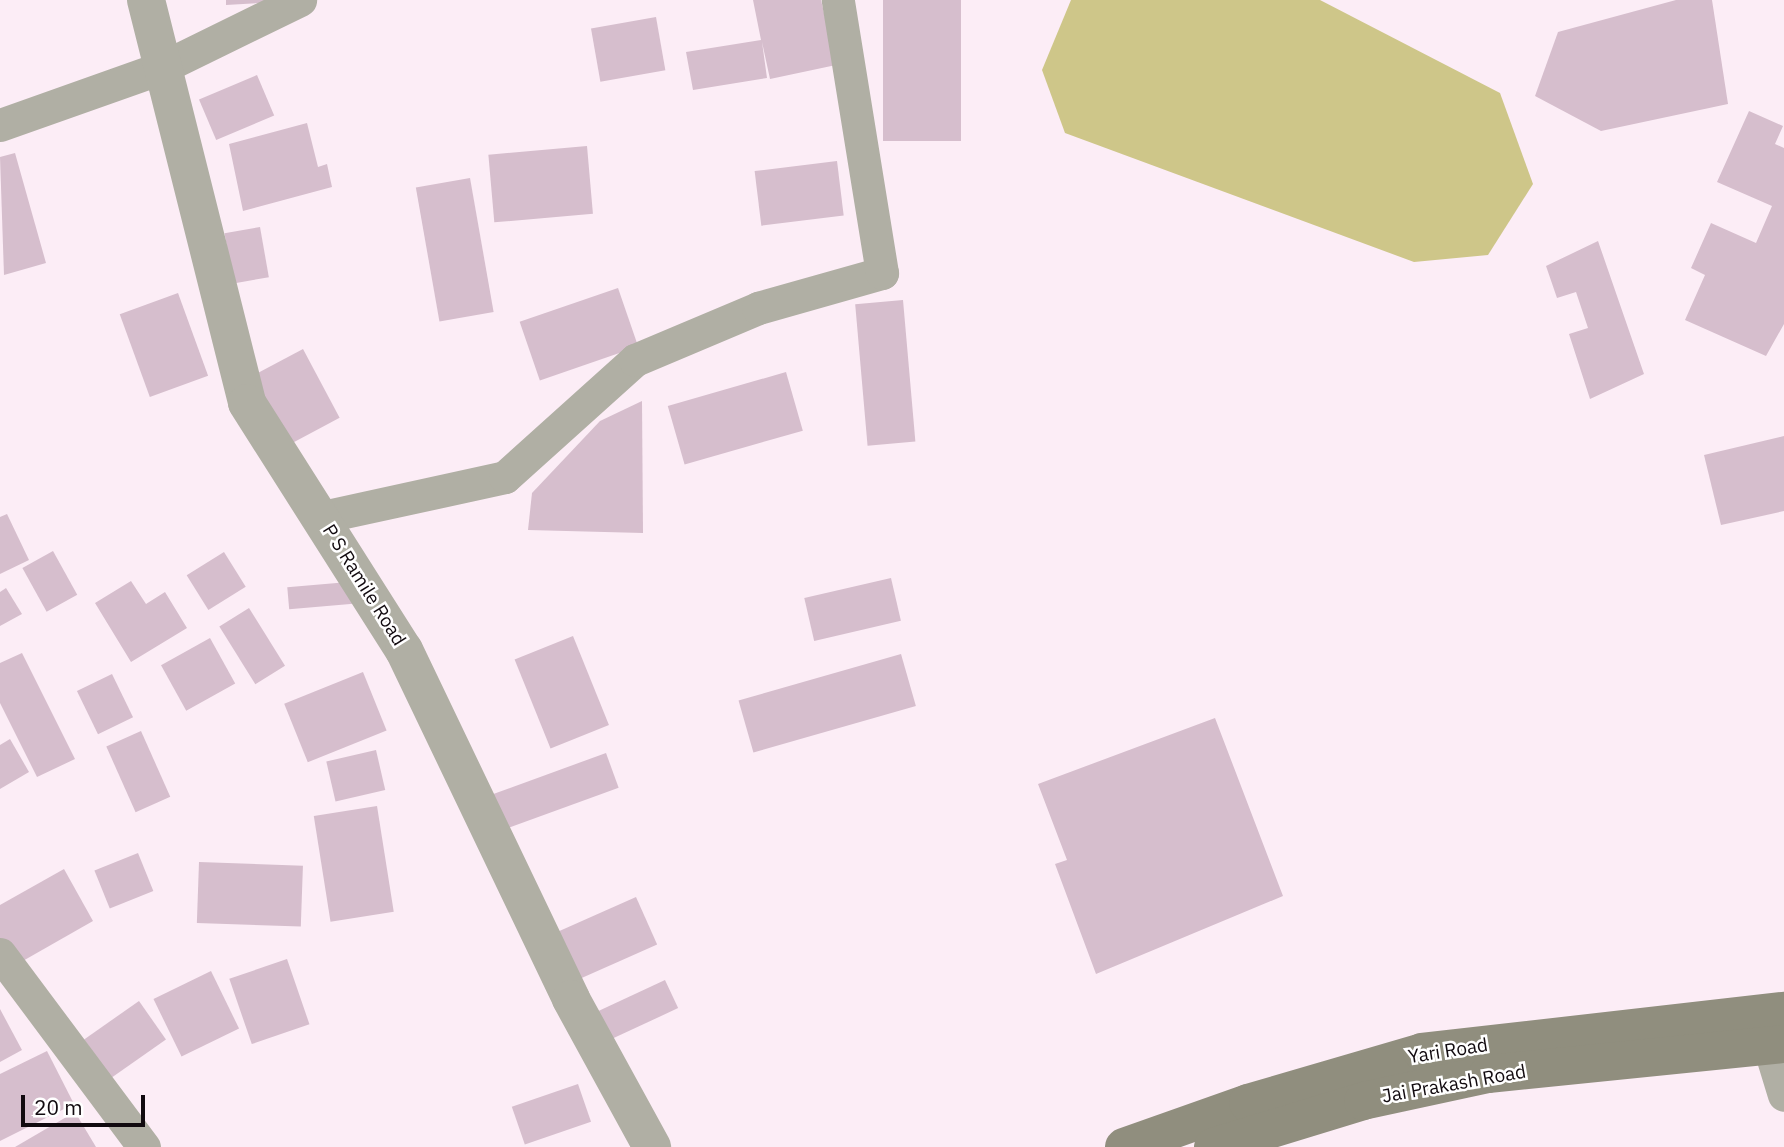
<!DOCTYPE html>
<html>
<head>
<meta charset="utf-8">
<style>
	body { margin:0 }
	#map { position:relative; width:1784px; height:1147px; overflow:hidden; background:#fcedf6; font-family:"IBM Plex Sans",sans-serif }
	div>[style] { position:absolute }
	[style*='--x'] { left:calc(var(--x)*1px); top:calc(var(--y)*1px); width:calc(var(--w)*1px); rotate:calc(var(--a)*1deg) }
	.green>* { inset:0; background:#cec689 }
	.building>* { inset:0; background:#d6becd; transform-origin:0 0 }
	.minor>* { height:33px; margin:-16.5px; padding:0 16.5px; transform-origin:16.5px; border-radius:16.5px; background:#b0afa4 }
	.tertiary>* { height:38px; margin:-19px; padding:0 19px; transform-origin:19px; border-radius:19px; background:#b0afa4 }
	.secondary>* { height:38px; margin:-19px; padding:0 19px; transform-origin:19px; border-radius:19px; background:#908e7e }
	span { translate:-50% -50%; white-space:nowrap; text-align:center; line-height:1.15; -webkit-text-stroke:5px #fff; paint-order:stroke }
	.street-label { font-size:19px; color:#110a0f }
	.scale { position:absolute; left:21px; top:1095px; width:124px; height:32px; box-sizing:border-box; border:4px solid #110a0f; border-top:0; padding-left:9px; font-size:21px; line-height:24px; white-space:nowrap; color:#110a0f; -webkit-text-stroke:5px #fff; paint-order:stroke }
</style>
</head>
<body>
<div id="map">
	<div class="green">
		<div style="clip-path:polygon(1071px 0,1320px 0,1500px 93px,1533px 184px,1488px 255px,1414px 262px,1065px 133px,1042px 70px)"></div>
	</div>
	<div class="building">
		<div style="clip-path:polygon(226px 0,276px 0,276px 2px,226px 5px)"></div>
		<div style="clip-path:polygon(753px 0,821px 0,836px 65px,770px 79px,762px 42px,767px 78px,693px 90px,686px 52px,761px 40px)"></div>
		<div style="left:883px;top:0;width:78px;height:141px"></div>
		<div style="clip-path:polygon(1676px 0,1712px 0,1728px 104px,1601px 131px,1535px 96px,1558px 32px)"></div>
		<div style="left:656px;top:17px;width:54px;height:66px;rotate:80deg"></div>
		<div style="left:257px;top:75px;width:44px;height:63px;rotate:67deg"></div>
		<div style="clip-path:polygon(1749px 111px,1783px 126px,1775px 144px,1784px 148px,1784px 324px,1766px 356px,1685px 320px,1705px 275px,1691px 268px,1711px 223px,1756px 243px,1772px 206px,1717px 182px)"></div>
		<div style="clip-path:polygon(307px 123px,318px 167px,327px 164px,332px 187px,243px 211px,229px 144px)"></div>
		<div style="left:587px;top:146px;width:68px;height:99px;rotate:85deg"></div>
		<div style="clip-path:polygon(15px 153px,46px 263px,4px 275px,0 157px)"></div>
		<div style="left:837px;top:161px;width:55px;height:83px;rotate:83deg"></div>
		<div style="left:470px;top:178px;width:136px;height:55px;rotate:80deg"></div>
		<div style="left:260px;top:227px;width:51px;height:36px;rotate:80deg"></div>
		<div style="clip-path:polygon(1598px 241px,1644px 374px,1590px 399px,1569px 334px,1588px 328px,1576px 292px,1557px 298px,1546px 266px)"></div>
		<div style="left:618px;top:288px;width:62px;height:104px;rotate:71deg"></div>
		<div style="left:178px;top:293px;width:88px;height:62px;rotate:70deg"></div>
		<div style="left:903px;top:300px;width:142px;height:48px;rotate:85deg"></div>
		<div style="left:303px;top:349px;width:78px;height:61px;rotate:62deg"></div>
		<div style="left:786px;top:372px;width:61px;height:123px;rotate:74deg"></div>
		<div style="clip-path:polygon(642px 401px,643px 533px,528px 530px,532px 493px,600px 421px)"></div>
		<div style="clip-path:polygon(1784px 436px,1784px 511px,1721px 525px,1704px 455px)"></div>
		<div style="clip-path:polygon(7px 514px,29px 560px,0 574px,0 517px)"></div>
		<div style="left:53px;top:551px;width:50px;height:35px;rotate:61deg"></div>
		<div style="left:224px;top:552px;width:41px;height:44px;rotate:58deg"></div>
		<div style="left:891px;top:578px;width:44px;height:89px;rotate:77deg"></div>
		<div style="clip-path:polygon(131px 581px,146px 604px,165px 592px,187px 628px,131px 662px,95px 603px)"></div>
		<div style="left:360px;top:581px;width:22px;height:73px;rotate:85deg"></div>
		<div style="clip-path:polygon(6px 588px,22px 614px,0 626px,0 592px)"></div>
		<div style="left:249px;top:608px;width:68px;height:35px;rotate:58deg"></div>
		<div style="left:573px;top:636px;width:96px;height:63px;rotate:68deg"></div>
		<div style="left:210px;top:638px;width:52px;height:56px;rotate:61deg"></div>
		<div style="clip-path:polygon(22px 653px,75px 759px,37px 777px,0 703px,0 663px)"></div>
		<div style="left:901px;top:654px;width:54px;height:169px;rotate:74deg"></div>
		<div style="left:363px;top:672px;width:63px;height:85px;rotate:68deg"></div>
		<div style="left:112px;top:674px;width:48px;height:39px;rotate:64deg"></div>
		<div style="clip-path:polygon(1215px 718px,1283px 896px,1096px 974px,1055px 864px,1067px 860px,1038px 784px)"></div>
		<div style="left:141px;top:731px;width:72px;height:38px;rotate:66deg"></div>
		<div style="clip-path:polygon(10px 739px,29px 772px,0 789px,0 745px)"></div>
		<div style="left:376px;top:750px;width:41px;height:51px;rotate:77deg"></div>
		<div style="left:606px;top:753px;width:37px;height:128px;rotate:70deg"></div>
		<div style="left:377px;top:806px;width:107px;height:64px;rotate:81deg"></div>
		<div style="left:138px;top:853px;width:41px;height:47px;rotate:68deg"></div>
		<div style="left:199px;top:862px;width:104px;height:61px;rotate:2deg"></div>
		<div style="clip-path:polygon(64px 869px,93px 921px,14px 966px,0 940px,0 905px)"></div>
		<div style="left:636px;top:897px;width:52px;height:90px;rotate:66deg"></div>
		<div style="left:287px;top:959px;width:69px;height:61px;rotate:71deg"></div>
		<div style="left:211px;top:971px;width:64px;height:64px;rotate:64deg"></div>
		<div style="left:665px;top:980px;width:31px;height:74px;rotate:65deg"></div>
		<div style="left:139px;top:1001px;width:47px;height:67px;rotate:55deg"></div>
		<div style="clip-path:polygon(0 1009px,22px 1050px,0 1062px)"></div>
		<div style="clip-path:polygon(47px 1051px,74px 1104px,0 1141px,0 1074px)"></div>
		<div style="left:578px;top:1084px;width:40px;height:70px;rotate:71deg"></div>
		<div style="clip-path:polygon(75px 1112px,96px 1147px,15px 1147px)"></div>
	</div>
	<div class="minor">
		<div style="--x:0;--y:125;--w:171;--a:-19.5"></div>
		<div style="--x:161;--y:68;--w:155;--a:-26.1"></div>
		<div style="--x:322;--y:517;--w:187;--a:-12.3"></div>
		<div style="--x:505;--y:477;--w:175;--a:-42"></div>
		<div style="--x:635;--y:360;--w:134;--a:-22.9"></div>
		<div style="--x:758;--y:308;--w:129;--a:-15.8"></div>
		<div style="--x:882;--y:273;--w:277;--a:-99.2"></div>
		<div style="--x:0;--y:954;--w:241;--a:53.3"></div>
		<div style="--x:1769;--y:1046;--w:51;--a:73"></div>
	</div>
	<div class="tertiary">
		<div style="--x:146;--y:0;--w:415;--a:75.9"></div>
		<div style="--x:247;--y:403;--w:293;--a:57.6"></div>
		<div style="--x:404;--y:650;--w:387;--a:64.4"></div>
		<div style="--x:571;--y:999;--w:169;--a:61.3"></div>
	</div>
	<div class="secondary">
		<div style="--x:1124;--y:1147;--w:132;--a:-19.5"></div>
		<div style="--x:1248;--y:1103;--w:181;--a:-16.3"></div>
		<div style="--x:1422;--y:1052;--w:364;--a:-6.5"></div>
		<div style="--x:1213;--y:1147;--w:157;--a:-17"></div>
		<div style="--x:1363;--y:1101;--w:128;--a:-12.2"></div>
		<div style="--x:1488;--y:1074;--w:298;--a:-5.8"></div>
	</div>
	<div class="street-label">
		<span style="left:364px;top:585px;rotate:58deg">P S Ramile Road</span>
		<span style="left:1448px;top:1051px;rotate:-9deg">Yari Road</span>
		<span style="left:1454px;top:1084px;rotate:-10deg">Jai Prakash Road</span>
	</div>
	<div class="scale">20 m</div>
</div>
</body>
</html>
